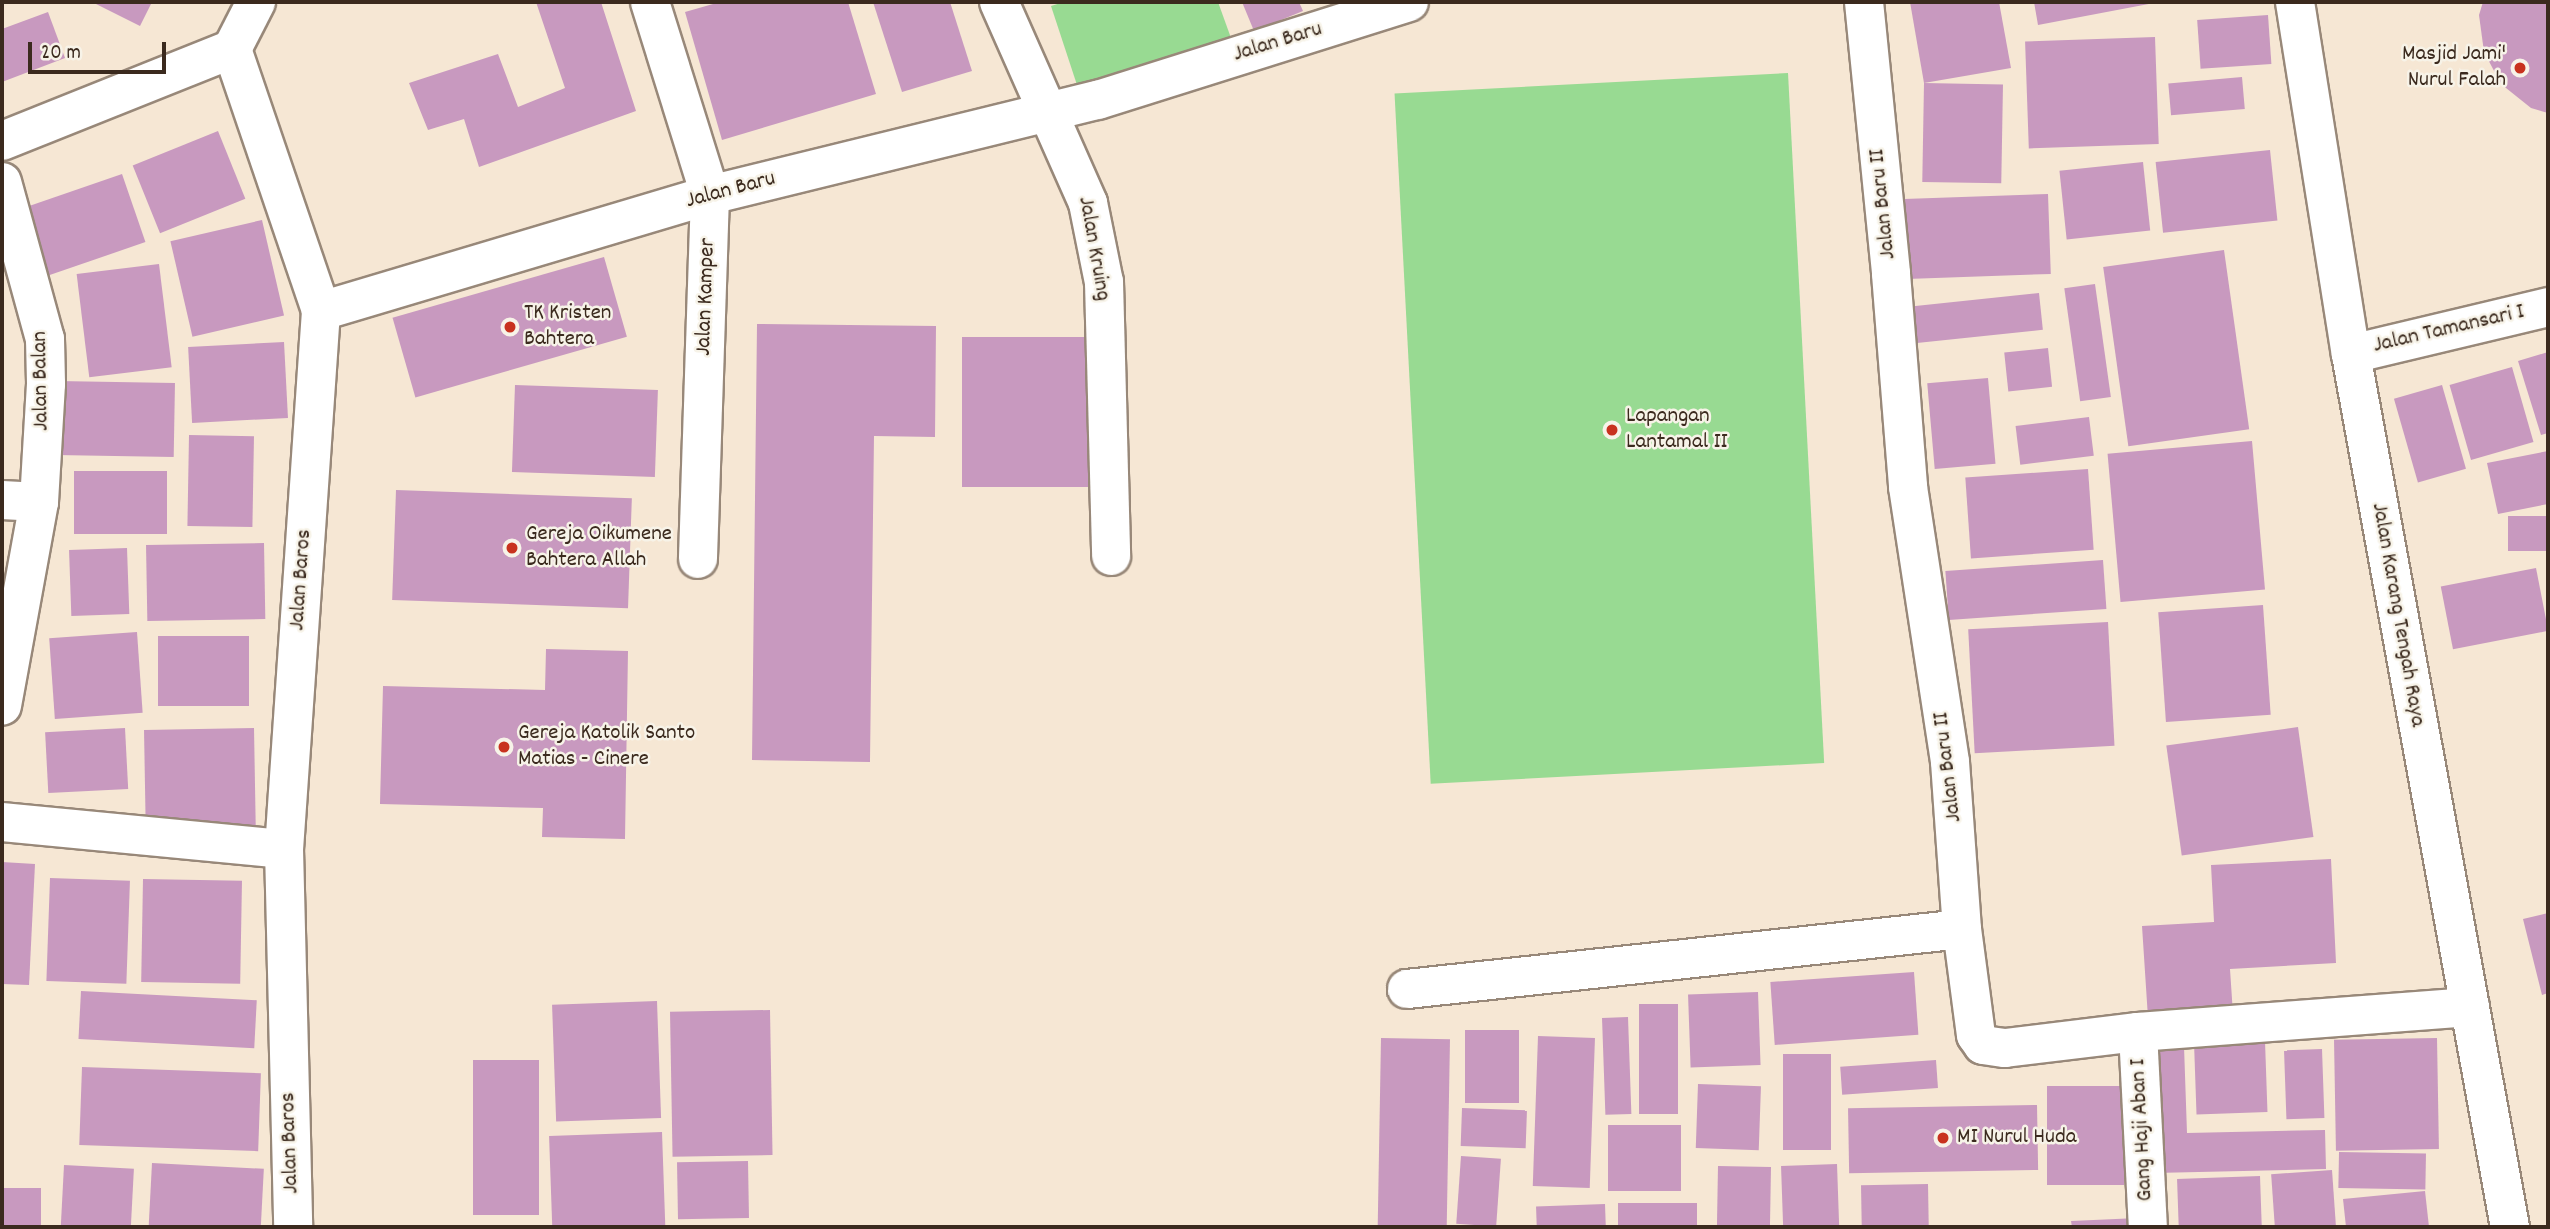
<!DOCTYPE html>
<html>
<head>
<meta charset="utf-8">
<style>
	body { margin:0 }
	#map { position:relative; width:2550px; height:1229px; overflow:hidden; background:#f6e7d4; font-family:Dekko,sans-serif }
	div>[style] { position:absolute }
	[style*='--x'] { left:calc(var(--x)*1px); top:calc(var(--y)*1px); width:calc(var(--w)*1px); rotate:calc(var(--a)*1deg) }
	.green>* { inset:0; background:#98da92; transform-origin:0 0 }
	.building>* { inset:0; background:#c899bf; transform-origin:0 0 }
	.roads { filter:drop-shadow(2px 0 #988879) drop-shadow(-2px 0 #988879) drop-shadow(0 2px #988879) drop-shadow(0 -2px #988879) }
	.minor>* { height:38px; margin:-19px; padding:0 19px; transform-origin:19px; border-radius:19px; background:#fff }
	.tertiary>* { height:38px; margin:-19px; padding:0 19px; transform-origin:19px; border-radius:19px; background:#fff }
	.secondary>* { height:38px; margin:-19px; padding:0 19px; transform-origin:19px; border-radius:19px; background:#fff }
	.dots>* { width:19px; height:19px; translate:-50% -50%; box-sizing:border-box; border:4px solid #f7f3e8; border-radius:50% }
	span { translate:-50% -50%; white-space:nowrap; text-align:center; line-height:1.15; -webkit-text-stroke:5px #f7f3e8; paint-order:stroke }
	.street-label { font-size:23px; color:#3b2a1e }
	.poi-label { font-size:23px; color:#3b2a1e }
	.right { translate:-100% -50%; text-align:right }
	.left { translate:0 -50%; text-align:left }
	.frame { position:absolute; inset:0; border:4px solid #3b2a1e; pointer-events:none }
	.scale { position:absolute; left:28px; top:42px; width:138px; height:32px; box-sizing:border-box; border:4px solid #3b2a1e; border-top:0; padding-left:9px; font-size:21px; line-height:24px; white-space:nowrap; color:#3b2a1e; -webkit-text-stroke:5px #f7f3e8; paint-order:stroke }
</style>
</head>
<body>
<div id="map">
	<div class="green">
		<div style="clip-path:polygon(1064px 2px,1218px 2px,1231px 38px,1078px 88px,1051px 6px)"></div>
		<div style="left:1788px;top:73px;width:691px;height:394px;rotate:87deg"></div>
	</div>
	<div class="building">
		<div style="clip-path:polygon(92px 2px,152px 2px,140px 26px)"></div>
		<div style="clip-path:polygon(536px 2px,601px 2px,636px 111px,479px 167px,464px 119px,428px 130px,409px 83px,498px 54px,518px 107px,565px 88px)"></div>
		<div style="clip-path:polygon(720px 2px,848px 2px,876px 94px,722px 140px,685px 12px)"></div>
		<div style="clip-path:polygon(873px 2px,950px 2px,972px 71px,902px 92px)"></div>
		<div style="clip-path:polygon(1242px 2px,1299px 2px,1303px 11px,1254px 31px)"></div>
		<div style="clip-path:polygon(1910px 2px,1999px 2px,2011px 68px,1924px 83px)"></div>
		<div style="clip-path:polygon(2034px 2px,2153px 2px,2154px 3px,2038px 25px)"></div>
		<div style="clip-path:polygon(2483px 2px,2548px 2px,2548px 113px,2531px 108px,2501px 84px,2484px 52px,2479px 15px)"></div>
		<div style="clip-path:polygon(48px 12px,65px 58px,2px 82px,2px 29px)"></div>
		<div style="left:2268px;top:15px;width:49px;height:71px;rotate:86deg"></div>
		<div style="left:2155px;top:37px;width:107px;height:130px;rotate:88deg"></div>
		<div style="left:2242px;top:77px;width:32px;height:74px;rotate:85deg"></div>
		<div style="left:1924px;top:83px;width:79px;height:99px;rotate:1deg"></div>
		<div style="left:218px;top:131px;width:73px;height:92px;rotate:68deg"></div>
		<div style="left:2270px;top:150px;width:71px;height:115px;rotate:84deg"></div>
		<div style="left:2143px;top:162px;width:69px;height:84px;rotate:84deg"></div>
		<div style="left:122px;top:174px;width:72px;height:102px;rotate:71deg"></div>
		<div style="left:2048px;top:194px;width:80px;height:144px;rotate:88deg"></div>
		<div style="left:262px;top:220px;width:98px;height:94px;rotate:77deg"></div>
		<div style="left:2224px;top:250px;width:181px;height:122px;rotate:82deg"></div>
		<div style="left:604px;top:257px;width:83px;height:220px;rotate:74deg"></div>
		<div style="left:159px;top:264px;width:104px;height:83px;rotate:83deg"></div>
		<div style="left:2095px;top:284px;width:114px;height:31px;rotate:82deg"></div>
		<div style="left:2039px;top:293px;width:37px;height:129px;rotate:84deg"></div>
		<div style="clip-path:polygon(757px 324px,936px 326px,935px 437px,874px 436px,870px 762px,752px 760px)"></div>
		<div style="left:962px;top:337px;width:126px;height:150px"></div>
		<div style="left:284px;top:342px;width:76px;height:96px;rotate:87deg"></div>
		<div style="left:2048px;top:348px;width:39px;height:44px;rotate:84deg"></div>
		<div style="clip-path:polygon(2548px 352px,2548px 433px,2541px 435px,2518px 361px)"></div>
		<div style="left:2512px;top:367px;width:78px;height:65px;rotate:74deg"></div>
		<div style="left:1988px;top:378px;width:86px;height:61px;rotate:85deg"></div>
		<div style="left:57px;top:381px;width:118px;height:74px;rotate:1deg"></div>
		<div style="left:515px;top:385px;width:143px;height:87px;rotate:2deg"></div>
		<div style="left:2442px;top:385px;width:87px;height:50px;rotate:74deg"></div>
		<div style="left:2089px;top:417px;width:39px;height:74px;rotate:83deg"></div>
		<div style="left:189px;top:435px;width:65px;height:91px;rotate:1deg"></div>
		<div style="left:2252px;top:441px;width:149px;height:145px;rotate:85deg"></div>
		<div style="clip-path:polygon(2548px 451px,2548px 504px,2498px 514px,2487px 463px)"></div>
		<div style="left:2088px;top:469px;width:81px;height:123px;rotate:86deg"></div>
		<div style="left:74px;top:471px;width:93px;height:63px"></div>
		<div style="left:396px;top:490px;width:236px;height:110px;rotate:2deg"></div>
		<div style="left:2548px;top:516px;width:35px;height:40px;rotate:90deg"></div>
		<div style="left:264px;top:543px;width:76px;height:118px;rotate:89deg"></div>
		<div style="left:127px;top:548px;width:66px;height:58px;rotate:88deg"></div>
		<div style="left:2103px;top:560px;width:49px;height:158px;rotate:86deg"></div>
		<div style="left:2536px;top:568px;width:64px;height:97px;rotate:79deg"></div>
		<div style="left:2263px;top:605px;width:110px;height:105px;rotate:86deg"></div>
		<div style="left:2108px;top:622px;width:124px;height:140px;rotate:87deg"></div>
		<div style="left:137px;top:632px;width:81px;height:88px;rotate:86deg"></div>
		<div style="left:249px;top:636px;width:70px;height:91px;rotate:90deg"></div>
		<div style="clip-path:polygon(546px 649px,628px 651px,625px 839px,542px 837px,543px 808px,380px 804px,383px 686px,545px 690px)"></div>
		<div style="left:2298px;top:727px;width:111px;height:133px;rotate:82deg"></div>
		<div style="left:125px;top:728px;width:61px;height:80px;rotate:87deg"></div>
		<div style="left:254px;top:728px;width:101px;height:110px;rotate:89deg"></div>
		<div style="clip-path:polygon(2331px 859px,2336px 963px,2230px 969px,2233px 1014px,2148px 1018px,2142px 926px,2214px 922px,2211px 865px)"></div>
		<div style="clip-path:polygon(2px 862px,35px 864px,29px 985px,2px 984px)"></div>
		<div style="left:50px;top:878px;width:80px;height:103px;rotate:2deg"></div>
		<div style="left:143px;top:879px;width:99px;height:103px;rotate:1deg"></div>
		<div style="clip-path:polygon(2548px 913px,2548px 993px,2542px 995px,2523px 919px)"></div>
		<div style="left:1914px;top:972px;width:63px;height:144px;rotate:86deg"></div>
		<div style="left:81px;top:991px;width:176px;height:48px;rotate:3deg"></div>
		<div style="left:1758px;top:992px;width:73px;height:70px;rotate:88deg"></div>
		<div style="left:657px;top:1001px;width:117px;height:105px;rotate:88deg"></div>
		<div style="left:1639px;top:1004px;width:39px;height:110px"></div>
		<div style="left:770px;top:1010px;width:145px;height:100px;rotate:89deg"></div>
		<div style="left:1628px;top:1017px;width:97px;height:26px;rotate:88deg"></div>
		<div style="left:1465px;top:1030px;width:54px;height:73px"></div>
		<div style="left:1538px;top:1036px;width:57px;height:150px;rotate:2deg"></div>
		<div style="left:1381px;top:1038px;width:69px;height:189px;rotate:1deg"></div>
		<div style="left:2437px;top:1038px;width:111px;height:103px;rotate:89deg"></div>
		<div style="left:2265px;top:1041px;width:71px;height:71px;rotate:88deg"></div>
		<div style="clip-path:polygon(2184px 1046px,2187px 1133px,2325px 1130px,2326px 1169px,2154px 1173px,2148px 1047px)"></div>
		<div style="left:2322px;top:1049px;width:69px;height:38px;rotate:88deg"></div>
		<div style="left:1831px;top:1054px;width:96px;height:48px;rotate:90deg"></div>
		<div style="left:473px;top:1060px;width:66px;height:155px"></div>
		<div style="left:1936px;top:1060px;width:28px;height:96px;rotate:86deg"></div>
		<div style="left:82px;top:1067px;width:179px;height:78px;rotate:2deg"></div>
		<div style="left:1698px;top:1084px;width:63px;height:64px;rotate:2deg"></div>
		<div style="left:2124px;top:1086px;width:99px;height:77px;rotate:90deg"></div>
		<div style="left:2037px;top:1105px;width:65px;height:189px;rotate:89deg"></div>
		<div style="left:1462px;top:1108px;width:65px;height:38px;rotate:2deg"></div>
		<div style="left:1608px;top:1125px;width:73px;height:66px"></div>
		<div style="left:662px;top:1132px;width:95px;height:113px;rotate:88deg"></div>
		<div style="left:2339px;top:1152px;width:87px;height:36px;rotate:1deg"></div>
		<div style="left:1461px;top:1156px;width:40px;height:68px;rotate:4deg"></div>
		<div style="left:748px;top:1161px;width:57px;height:71px;rotate:89deg"></div>
		<div style="left:152px;top:1163px;width:112px;height:64px;rotate:3deg"></div>
		<div style="left:1837px;top:1164px;width:63px;height:56px;rotate:88deg"></div>
		<div style="left:64px;top:1165px;width:70px;height:62px;rotate:3deg"></div>
		<div style="left:1718px;top:1166px;width:53px;height:61px;rotate:1deg"></div>
		<div style="left:2332px;top:1170px;width:57px;height:61px;rotate:86deg"></div>
		<div style="left:2260px;top:1176px;width:51px;height:83px;rotate:88deg"></div>
		<div style="left:1928px;top:1184px;width:43px;height:67px;rotate:89deg"></div>
		<div style="left:2px;top:1188px;width:39px;height:39px"></div>
		<div style="clip-path:polygon(2425px 1191px,2429px 1227px,2346px 1227px,2343px 1199px)"></div>
		<div style="left:1697px;top:1203px;width:24px;height:79px;rotate:90deg"></div>
		<div style="left:1605px;top:1204px;width:23px;height:69px;rotate:88deg"></div>
		<div style="clip-path:polygon(2138px 1218px,2138px 1227px,2072px 1227px,2071px 1221px)"></div>
	</div>
	<div class="roads">
		<div class="minor">
			<div style="--x:650;--y:2;--w:202;--a:72.7"></div>
			<div style="--x:710;--y:195;--w:364;--a:91.9"></div>
			<div style="--x:999;--y:2;--w:220;--a:66.1"></div>
			<div style="--x:1088;--y:203;--w:81;--a:78.6"></div>
			<div style="--x:1104;--y:282;--w:274;--a:88.5"></div>
			<div style="--x:1864;--y:2;--w:273;--a:84.3"></div>
			<div style="--x:1891;--y:274;--w:214;--a:85.4"></div>
			<div style="--x:1908;--y:487;--w:278;--a:81.3"></div>
			<div style="--x:1950;--y:762;--w:167;--a:85.9"></div>
			<div style="--x:1962;--y:929;--w:107;--a:82.5"></div>
			<div style="--x:1976;--y:1035;--w:12;--a:55"></div>
			<div style="--x:1983;--y:1045;--w:22;--a:8"></div>
			<div style="--x:2005;--y:1048;--w:134;--a:-6.9"></div>
			<div style="--x:2138;--y:1032;--w:333;--a:-4.3"></div>
			<div style="--x:2;--y:182;--w:163;--a:74.7"></div>
			<div style="--x:45;--y:339;--w:45;--a:88.7"></div>
			<div style="--x:46;--y:384;--w:118;--a:93.4"></div>
			<div style="--x:39;--y:502;--w:207;--a:100.3"></div>
			<div style="--x:321;--y:311;--w:406;--a:-16.6"></div>
			<div style="--x:710;--y:195;--w:399;--a:-13.8"></div>
			<div style="--x:1098;--y:100;--w:326;--a:-17.5"></div>
			<div style="--x:2351;--y:354;--w:203;--a:-13.4"></div>
			<div style="--x:2;--y:500;--w:37;--a:3"></div>
			<div style="--x:2;--y:822;--w:283;--a:5.5"></div>
			<div style="--x:1407;--y:989;--w:558;--a:-6.17"></div>
			<div style="--x:2138;--y:1032;--w:195;--a:87.1"></div>
		</div>
		<div class="tertiary">
			<div style="--x:232;--y:49;--w:277;--a:71.2"></div>
			<div style="--x:321;--y:311;--w:539;--a:93.93"></div>
			<div style="--x:284;--y:849;--w:378;--a:88.6"></div>
			<div style="--x:2;--y:141;--w:248;--a:-21.8"></div>
			<div style="--x:232;--y:49;--w:53;--a:-62.9"></div>
		</div>
		<div class="secondary">
			<div style="--x:2295;--y:2;--w:356;--a:81"></div>
			<div style="--x:2351;--y:354;--w:887;--a:79.68"></div>
		</div>
	</div>
	<div class="dots">
		<div style="left:2520px;top:68px;background:#c8321e"></div>
		<div style="left:510px;top:327px;background:#c8321e"></div>
		<div style="left:1612px;top:430px;background:#c8321e"></div>
		<div style="left:512px;top:548px;background:#c8321e"></div>
		<div style="left:504px;top:747px;background:#c8321e"></div>
		<div style="left:1943px;top:1138px;background:#c8321e"></div>
	</div>
	<div class="street-label">
		<span style="left:1278px;top:43px;rotate:-17deg">Jalan Baru</span>
		<span style="left:731px;top:191px;rotate:-15deg">Jalan Baru</span>
		<span style="left:1884px;top:204px;rotate:-96deg">Jalan Baru II</span>
		<span style="left:1093px;top:249px;rotate:80deg">Jalan Kruing</span>
		<span style="left:707px;top:297px;rotate:-88deg">Jalan Kamper</span>
		<span style="left:2449px;top:330px;rotate:-13deg">Jalan Tamansari I</span>
		<span style="left:42px;top:381px;rotate:-91deg">Jalan Balan</span>
		<span style="left:302px;top:580px;rotate:-86deg">Jalan Baros</span>
		<span style="left:2397px;top:615px;rotate:80deg">Jalan Karang Tengah Raya</span>
		<span style="left:1949px;top:767px;rotate:-97deg">Jalan Baru II</span>
		<span style="left:2143px;top:1130px;rotate:-93deg">Gang Haji Aban I</span>
		<span style="left:291px;top:1143px;rotate:-92deg">Jalan Baros</span>
	</div>
	<div class="poi-label">
		<span class="right" style="left:2506px;top:68px">Masjid Jami'<br>Nurul Falah</span>
		<span class="left" style="left:524px;top:327px">TK Kristen<br>Bahtera</span>
		<span class="left" style="left:1626px;top:430px">Lapangan<br>Lantamal II</span>
		<span class="left" style="left:526px;top:548px">Gereja Oikumene<br>Bahtera Allah</span>
		<span class="left" style="left:518px;top:747px">Gereja Katolik Santo<br>Matias - Cinere</span>
		<span class="left" style="left:1957px;top:1138px">MI Nurul Huda</span>
	</div>
	<div class="frame"></div>
	<div class="scale">20 m</div>
</div>
</body>
</html>
